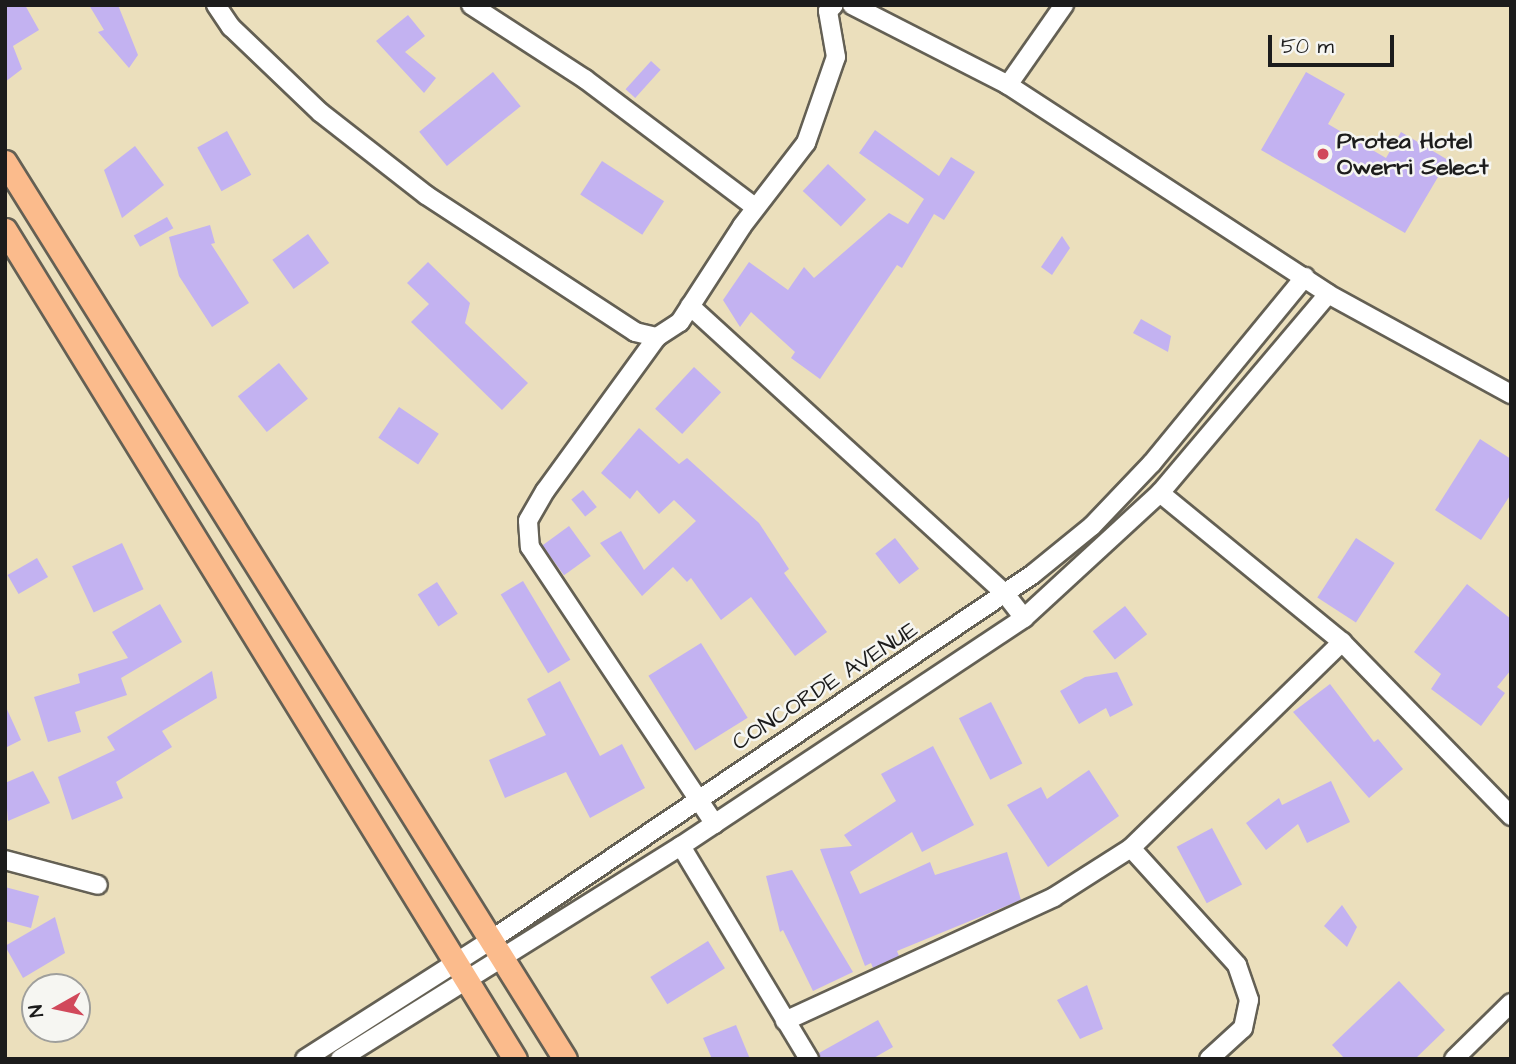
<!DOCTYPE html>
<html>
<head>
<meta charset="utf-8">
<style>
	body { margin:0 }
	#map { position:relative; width:1516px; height:1064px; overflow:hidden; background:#ebdfbc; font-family:"Architects Daughter",sans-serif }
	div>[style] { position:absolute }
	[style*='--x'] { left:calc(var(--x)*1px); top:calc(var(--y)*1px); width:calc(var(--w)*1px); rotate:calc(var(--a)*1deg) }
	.building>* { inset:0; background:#c3b2f1; transform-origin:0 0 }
	.roads { filter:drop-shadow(2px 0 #646054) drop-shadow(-2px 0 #646054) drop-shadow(0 2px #646054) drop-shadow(0 -2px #646054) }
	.minor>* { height:18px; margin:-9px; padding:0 9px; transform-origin:9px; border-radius:9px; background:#fff }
	.major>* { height:23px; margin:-11.5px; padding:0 11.5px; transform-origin:11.5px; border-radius:11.5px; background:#fbbb8c }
	.dots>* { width:19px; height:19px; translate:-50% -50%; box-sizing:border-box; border:4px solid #f6f6f2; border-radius:50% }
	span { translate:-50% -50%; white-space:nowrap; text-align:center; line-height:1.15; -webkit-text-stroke:5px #f6f6f2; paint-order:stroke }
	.poi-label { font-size:23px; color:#1c1c1c; font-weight:700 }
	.left { translate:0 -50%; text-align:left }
	.street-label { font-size:23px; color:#1c1c1c }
	.frame { position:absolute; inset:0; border:7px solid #1c1c1c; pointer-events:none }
	.north { position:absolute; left:21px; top:973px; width:70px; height:70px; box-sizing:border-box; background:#f6f6f2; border:2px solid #9f9f9c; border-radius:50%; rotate:261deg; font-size:19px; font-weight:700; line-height:28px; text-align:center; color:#1c1c1c }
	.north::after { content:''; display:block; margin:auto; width:24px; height:32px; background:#d1495b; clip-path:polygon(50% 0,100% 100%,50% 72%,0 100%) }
	.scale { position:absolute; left:1268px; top:35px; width:126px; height:32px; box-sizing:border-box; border:4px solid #1c1c1c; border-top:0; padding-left:9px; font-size:21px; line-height:24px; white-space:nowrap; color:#1c1c1c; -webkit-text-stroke:5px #f6f6f2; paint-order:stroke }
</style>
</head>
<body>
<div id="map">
	<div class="building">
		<div style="clip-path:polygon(5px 5px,25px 5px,39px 30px,13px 46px,22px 69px,5px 82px)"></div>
		<div style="clip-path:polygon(89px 5px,118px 5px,138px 55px,129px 68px,98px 32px,104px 30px)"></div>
		<div style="clip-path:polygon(408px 15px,425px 36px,405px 52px,436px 78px,424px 93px,376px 41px)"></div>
		<div style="left:651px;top:61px;width:13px;height:38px;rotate:42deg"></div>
		<div style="left:493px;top:72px;width:44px;height:95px;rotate:51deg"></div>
		<div style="clip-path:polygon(1306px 72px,1345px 94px,1328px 124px,1386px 158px,1401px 132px,1448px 160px,1405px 233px,1261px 150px)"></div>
		<div style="clip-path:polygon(875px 130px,939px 176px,951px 157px,975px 172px,944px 220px,934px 214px,902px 268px,897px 265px,820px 379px,791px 358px,795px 352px,751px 312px,740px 327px,723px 300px,749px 262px,788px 290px,804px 267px,814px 278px,889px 213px,908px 224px,924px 199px,859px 153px)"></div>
		<div style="left:227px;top:131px;width:50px;height:34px;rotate:61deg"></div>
		<div style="clip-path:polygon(135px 146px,164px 185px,122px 218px,104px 170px)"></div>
		<div style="left:602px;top:161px;width:74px;height:40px;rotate:33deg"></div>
		<div style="left:828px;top:164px;width:52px;height:37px;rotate:43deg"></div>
		<div style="left:167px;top:217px;width:13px;height:38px;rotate:61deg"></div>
		<div style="clip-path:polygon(210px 225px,215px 243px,211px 244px,249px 303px,212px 327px,179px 276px,169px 237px)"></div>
		<div style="left:308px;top:234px;width:36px;height:44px;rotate:54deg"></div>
		<div style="clip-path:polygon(1062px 236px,1070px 248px,1052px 275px,1041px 267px)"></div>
		<div style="clip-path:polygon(428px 262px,470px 303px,465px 323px,528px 383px,502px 410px,411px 322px,429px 304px,407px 283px)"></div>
		<div style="clip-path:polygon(1141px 319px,1171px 336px,1168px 352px,1133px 333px)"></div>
		<div style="left:279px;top:363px;width:46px;height:53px;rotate:51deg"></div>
		<div style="left:694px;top:367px;width:37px;height:57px;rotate:43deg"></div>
		<div style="left:399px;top:407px;width:48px;height:37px;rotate:34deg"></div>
		<div style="clip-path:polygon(639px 428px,679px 464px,687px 458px,759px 523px,789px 569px,784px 573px,827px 632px,795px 656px,751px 597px,721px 620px,691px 578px,687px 582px,673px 567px,642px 596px,600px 543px,621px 531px,644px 570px,696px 521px,674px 500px,659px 514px,637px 490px,630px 499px,601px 473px)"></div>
		<div style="clip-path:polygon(1480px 439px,1511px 459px,1511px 494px,1481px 540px,1435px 510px)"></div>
		<div style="left:583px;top:490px;width:22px;height:15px;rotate:51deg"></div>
		<div style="left:569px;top:526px;width:37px;height:33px;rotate:54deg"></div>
		<div style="left:895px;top:538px;width:39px;height:25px;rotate:52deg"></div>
		<div style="left:1356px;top:538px;width:46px;height:71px;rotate:33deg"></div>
		<div style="left:122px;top:543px;width:51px;height:55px;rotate:65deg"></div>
		<div style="left:37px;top:558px;width:22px;height:34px;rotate:60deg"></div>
		<div style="left:523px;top:581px;width:92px;height:26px;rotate:59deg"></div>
		<div style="left:437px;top:582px;width:38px;height:23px;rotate:57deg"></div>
		<div style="clip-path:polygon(1467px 584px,1511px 619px,1511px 670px,1497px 687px,1505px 693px,1481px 726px,1431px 689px,1441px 674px,1414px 652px)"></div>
		<div style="clip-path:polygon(160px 604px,182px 642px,121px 678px,127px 695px,75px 712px,81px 732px,48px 742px,34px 697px,80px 683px,78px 674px,128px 658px,112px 632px)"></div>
		<div style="left:1125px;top:606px;width:36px;height:41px;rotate:52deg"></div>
		<div style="left:701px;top:643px;width:88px;height:62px;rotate:58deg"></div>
		<div style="clip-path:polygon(212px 671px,217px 698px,162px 731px,172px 747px,116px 782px,123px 798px,72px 820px,58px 777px,115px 750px,107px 737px)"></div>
		<div style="clip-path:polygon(1117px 672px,1133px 705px,1110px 717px,1106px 708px,1079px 724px,1060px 691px,1085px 677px)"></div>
		<div style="clip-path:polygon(560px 681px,600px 756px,622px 744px,645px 788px,590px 818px,566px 772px,505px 798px,489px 760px,546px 735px,527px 699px)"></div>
		<div style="clip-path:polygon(1330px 684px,1374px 742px,1378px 739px,1403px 769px,1369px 798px,1293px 712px)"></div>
		<div style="left:991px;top:702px;width:69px;height:36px;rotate:63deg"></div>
		<div style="clip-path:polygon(5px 705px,21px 740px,5px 748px)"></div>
		<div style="clip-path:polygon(933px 746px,974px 825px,922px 852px,912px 832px,850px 872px,860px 894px,930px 862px,935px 875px,1007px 852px,1021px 900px,897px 951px,899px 956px,873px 968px,871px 963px,865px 966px,820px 849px,852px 846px,844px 835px,896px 801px,881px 774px)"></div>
		<div style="clip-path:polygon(1089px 770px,1119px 816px,1048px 867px,1007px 805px,1041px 787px,1047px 799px)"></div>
		<div style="clip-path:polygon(33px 771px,50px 803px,8px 821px,5px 783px)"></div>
		<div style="clip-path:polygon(1331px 781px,1350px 822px,1307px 843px,1298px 824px,1266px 850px,1246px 823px,1279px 798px,1282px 805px)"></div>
		<div style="left:1212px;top:828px;width:64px;height:40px;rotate:62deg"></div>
		<div style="clip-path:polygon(792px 870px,853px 972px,813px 991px,783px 930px,780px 932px,766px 876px)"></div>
		<div style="clip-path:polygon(5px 887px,39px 896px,31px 928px,5px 921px)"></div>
		<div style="clip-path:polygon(1342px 905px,1357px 927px,1347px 947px,1324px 926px)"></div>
		<div style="clip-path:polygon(55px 917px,65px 953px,23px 978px,5px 946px)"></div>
		<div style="left:708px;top:941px;width:32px;height:68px;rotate:58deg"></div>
		<div style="clip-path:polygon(1399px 981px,1445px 1030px,1415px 1059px,1345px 1059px,1332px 1045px)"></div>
		<div style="clip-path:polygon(1087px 985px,1103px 1029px,1080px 1039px,1057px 1000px)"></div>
		<div style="clip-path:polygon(878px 1020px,893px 1047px,872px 1059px,820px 1059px,819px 1053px)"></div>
		<div style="clip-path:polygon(736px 1025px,750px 1059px,712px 1059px,703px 1038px)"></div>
	</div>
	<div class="roads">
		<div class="minor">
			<div style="--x:216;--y:5;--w:27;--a:56"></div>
			<div style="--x:231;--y:27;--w:124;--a:43.7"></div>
			<div style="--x:321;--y:113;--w:133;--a:38"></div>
			<div style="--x:426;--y:195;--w:250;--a:33.2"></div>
			<div style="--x:635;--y:332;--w:23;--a:13"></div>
			<div style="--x:657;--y:337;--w:27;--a:-33"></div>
			<div style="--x:680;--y:322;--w:114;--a:-57.1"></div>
			<div style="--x:742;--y:226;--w:105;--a:-52.4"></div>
			<div style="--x:806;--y:143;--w:91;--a:-70.8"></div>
			<div style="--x:836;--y:57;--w:47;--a:-99.9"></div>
			<div style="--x:828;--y:11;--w:8;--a:-45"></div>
			<div style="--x:471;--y:5;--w:136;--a:33"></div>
			<div style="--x:585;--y:79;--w:213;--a:37"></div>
			<div style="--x:852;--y:5;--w:175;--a:27.1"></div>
			<div style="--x:1008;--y:85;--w:382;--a:33.1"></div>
			<div style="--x:1328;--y:294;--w:209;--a:28.7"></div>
			<div style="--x:1008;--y:85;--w:98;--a:-55"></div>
			<div style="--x:690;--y:306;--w:428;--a:42.4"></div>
			<div style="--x:1006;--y:595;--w:29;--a:52"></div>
			<div style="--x:657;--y:337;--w:190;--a:126"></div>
			<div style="--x:545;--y:491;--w:34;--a:120"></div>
			<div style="--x:528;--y:521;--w:26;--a:86"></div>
			<div style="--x:530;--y:547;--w:333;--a:56.3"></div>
			<div style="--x:1160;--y:493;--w:235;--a:39.3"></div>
			<div style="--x:1342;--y:642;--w:243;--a:45.8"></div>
			<div style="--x:681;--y:846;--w:249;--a:59"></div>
			<div style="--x:1131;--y:848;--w:158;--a:47.8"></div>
			<div style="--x:1237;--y:965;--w:37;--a:71"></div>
			<div style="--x:1249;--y:1000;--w:29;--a:102"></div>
			<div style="--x:1243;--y:1028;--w:46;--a:137.6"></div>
			<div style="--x:5;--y:860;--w:96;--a:15"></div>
			<div style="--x:785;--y:1021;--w:296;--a:-24.7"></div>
			<div style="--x:1054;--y:897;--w:91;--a:-32.5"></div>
			<div style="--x:1131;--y:848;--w:295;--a:-44.3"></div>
			<div style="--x:305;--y:1059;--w:224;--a:-32.6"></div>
			<div style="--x:494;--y:938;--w:650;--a:-34.03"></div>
			<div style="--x:1033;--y:574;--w:76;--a:-39.1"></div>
			<div style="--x:1092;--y:526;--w:87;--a:-46.4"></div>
			<div style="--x:1152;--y:463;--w:241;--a:-50.6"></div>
			<div style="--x:340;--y:1059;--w:402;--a:-32"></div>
			<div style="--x:681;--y:846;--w:412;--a:-33.6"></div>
			<div style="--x:1024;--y:618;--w:185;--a:-42.6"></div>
			<div style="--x:1160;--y:493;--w:260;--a:-49.8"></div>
			<div style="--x:1454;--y:1059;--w:80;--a:-44.5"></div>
		</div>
		<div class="major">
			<div style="--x:5;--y:162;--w:1057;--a:58.02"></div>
			<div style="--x:5;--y:230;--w:973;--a:58.4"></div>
		</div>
	</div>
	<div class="dots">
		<div style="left:1323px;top:154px;background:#d1495b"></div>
	</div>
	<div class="poi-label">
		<span class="left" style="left:1337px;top:154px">Protea Hotel<br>Owerri Select</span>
	</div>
	<div class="street-label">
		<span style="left:825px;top:686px;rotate:-33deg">CONCORDE AVENUE</span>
	</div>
	<div class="frame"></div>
	<div class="north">N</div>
	<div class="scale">50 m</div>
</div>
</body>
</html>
